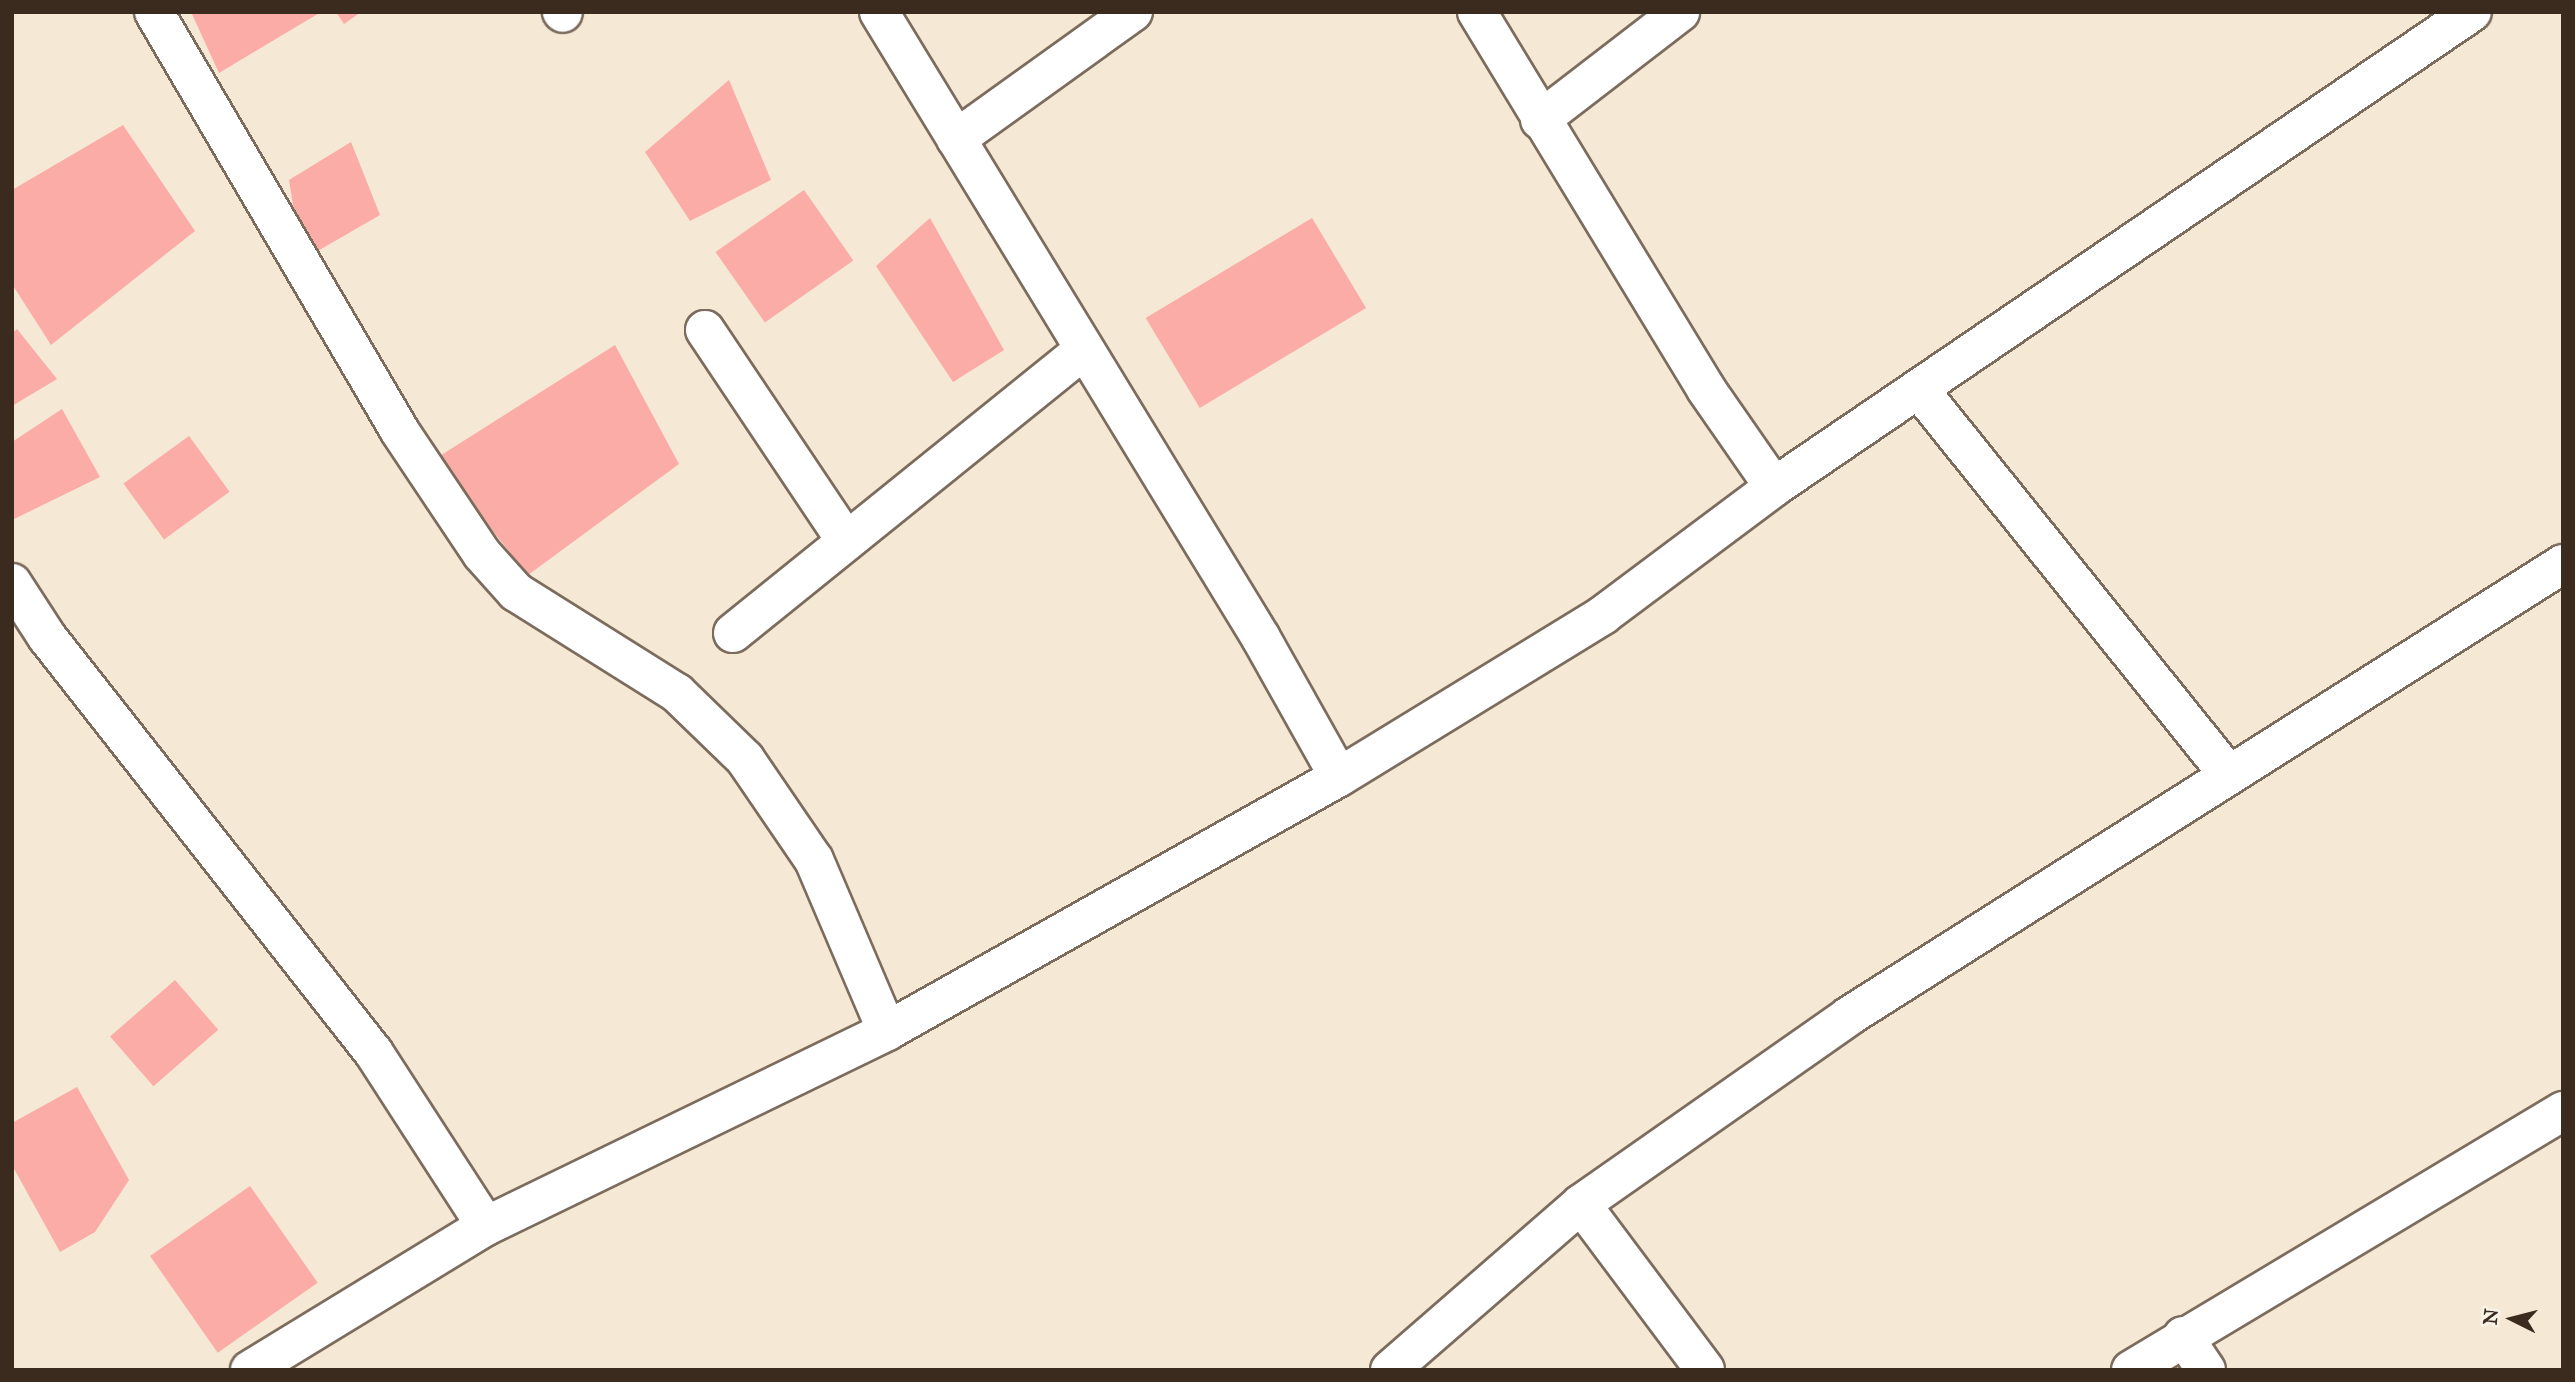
<!DOCTYPE html>
<html>
<head>
<meta charset="utf-8">
<style>
	body { margin:0 }
	#map { position:relative; width:2575px; height:1382px; overflow:hidden; background:#f5e8d4; font-family:"IM FELL Great Primer",serif }
	div>[style] { position:absolute }
	[style*='--x'] { left:calc(var(--x)*1px); top:calc(var(--y)*1px); width:calc(var(--w)*1px); rotate:calc(var(--a)*1deg) }
	.building>* { inset:0; background:#fbaca7; transform-origin:0 0 }
	.roads { filter:drop-shadow(2px 0 #7c6c5e) drop-shadow(-2px 0 #7c6c5e) drop-shadow(0 2px #7c6c5e) drop-shadow(0 -2px #7c6c5e) }
	.minor>* { height:38px; margin:-19px; padding:0 19px; transform-origin:19px; border-radius:19px; background:#fff }
	span { translate:-50% -50%; white-space:nowrap; text-align:center; line-height:1.15; -webkit-text-stroke:5px #f7f3e8; paint-order:stroke }
	.frame { position:absolute; inset:0; border:14px solid #3b2a1e; pointer-events:none }
	.north { position:absolute; left:2477px; top:1284px; width:70px; height:70px; -webkit-text-stroke:5px #f7f3e8; paint-order:stroke; rotate:276deg; font-size:19px; font-weight:700; line-height:28px; text-align:center; color:#3b2a1e }
	.north::after { content:''; display:block; margin:auto; width:24px; height:32px; background:#3b2a1e; clip-path:polygon(50% 0,100% 100%,50% 72%,0 100%) }
</style>
</head>
<body>
<div id="map">
	<div class="building">
		<div style="clip-path:polygon(191px 12px,321px 12px,219px 73px)"></div>
		<div style="clip-path:polygon(336px 12px,361px 12px,344px 24px)"></div>
		<div style="clip-path:polygon(729px 80px,771px 180px,690px 221px,645px 152px)"></div>
		<div style="clip-path:polygon(123px 125px,195px 231px,51px 345px,12px 284px,12px 190px)"></div>
		<div style="clip-path:polygon(351px 142px,380px 215px,302px 260px,289px 180px)"></div>
		<div style="left:804px;top:190px;width:86px;height:108px;rotate:55deg"></div>
		<div style="clip-path:polygon(930px 218px,1004px 350px,953px 382px,876px 266px)"></div>
		<div style="left:1312px;top:218px;width:105px;height:194px;rotate:59deg"></div>
		<div style="clip-path:polygon(17px 329px,57px 379px,12px 406px,12px 333px)"></div>
		<div style="clip-path:polygon(615px 345px,679px 464px,528px 575px,435px 459px)"></div>
		<div style="clip-path:polygon(62px 409px,100px 477px,12px 520px,12px 442px)"></div>
		<div style="left:189px;top:436px;width:69px;height:81px;rotate:54deg"></div>
		<div style="left:175px;top:980px;width:66px;height:86px;rotate:49deg"></div>
		<div style="clip-path:polygon(77px 1087px,129px 1180px,95px 1232px,60px 1252px,12px 1165px,12px 1123px)"></div>
		<div style="left:250px;top:1186px;width:118px;height:122px;rotate:55deg"></div>
	</div>
	<div class="roads">
		<div class="minor">
			<div style="--x:154;--y:12;--w:485;--a:59.6"></div>
			<div style="--x:399;--y:430;--w:149;--a:56.2"></div>
			<div style="--x:482;--y:554;--w:51;--a:48.2"></div>
			<div style="--x:516;--y:592;--w:190;--a:32.1"></div>
			<div style="--x:677;--y:693;--w:95;--a:44.1"></div>
			<div style="--x:745;--y:759;--w:122;--a:55.7"></div>
			<div style="--x:814;--y:860;--w:186;--a:66.9"></div>
			<div style="--x:562;--y:12;--w:1;--a:45"></div>
			<div style="--x:879;--y:12;--w:733;--a:58.61"></div>
			<div style="--x:1261;--y:638;--w:159;--a:60.7"></div>
			<div style="--x:1477;--y:12;--w:441;--a:58.7"></div>
			<div style="--x:1706;--y:389;--w:119;--a:55.2"></div>
			<div style="--x:1540;--y:120;--w:177;--a:-37.6"></div>
			<div style="--x:956;--y:139;--w:218;--a:-35.7"></div>
			<div style="--x:705;--y:330;--w:254;--a:56.2"></div>
			<div style="--x:1921;--y:392;--w:490;--a:51.2"></div>
			<div style="--x:12;--y:583;--w:64;--a:57.1"></div>
			<div style="--x:47;--y:637;--w:529;--a:51.83"></div>
			<div style="--x:374;--y:1053;--w:206;--a:57.1"></div>
			<div style="--x:733;--y:633;--w:451;--a:-38.9"></div>
			<div style="--x:1581;--y:1204;--w:207;--a:53.2"></div>
			<div style="--x:2183;--y:1336;--w:41;--a:55.9"></div>
			<div style="--x:250;--y:1370;--w:276;--a:-31.4"></div>
			<div style="--x:486;--y:1226;--w:446;--a:-25.9"></div>
			<div style="--x:887;--y:1031;--w:518;--a:-29.33"></div>
			<div style="--x:1339;--y:777;--w:310;--a:-31.5"></div>
			<div style="--x:1603;--y:615;--w:214;--a:-36.8"></div>
			<div style="--x:1774;--y:487;--w:844;--a:-34.24"></div>
			<div style="--x:1390;--y:1370;--w:253;--a:-41"></div>
			<div style="--x:1581;--y:1204;--w:327;--a:-35"></div>
			<div style="--x:1849;--y:1016;--w:845;--a:-32.34"></div>
			<div style="--x:2131;--y:1370;--w:504;--a:-30.94"></div>
		</div>
	</div>
	<div class="frame"></div>
	<div class="north">N</div>
</div>
</body>
</html>
